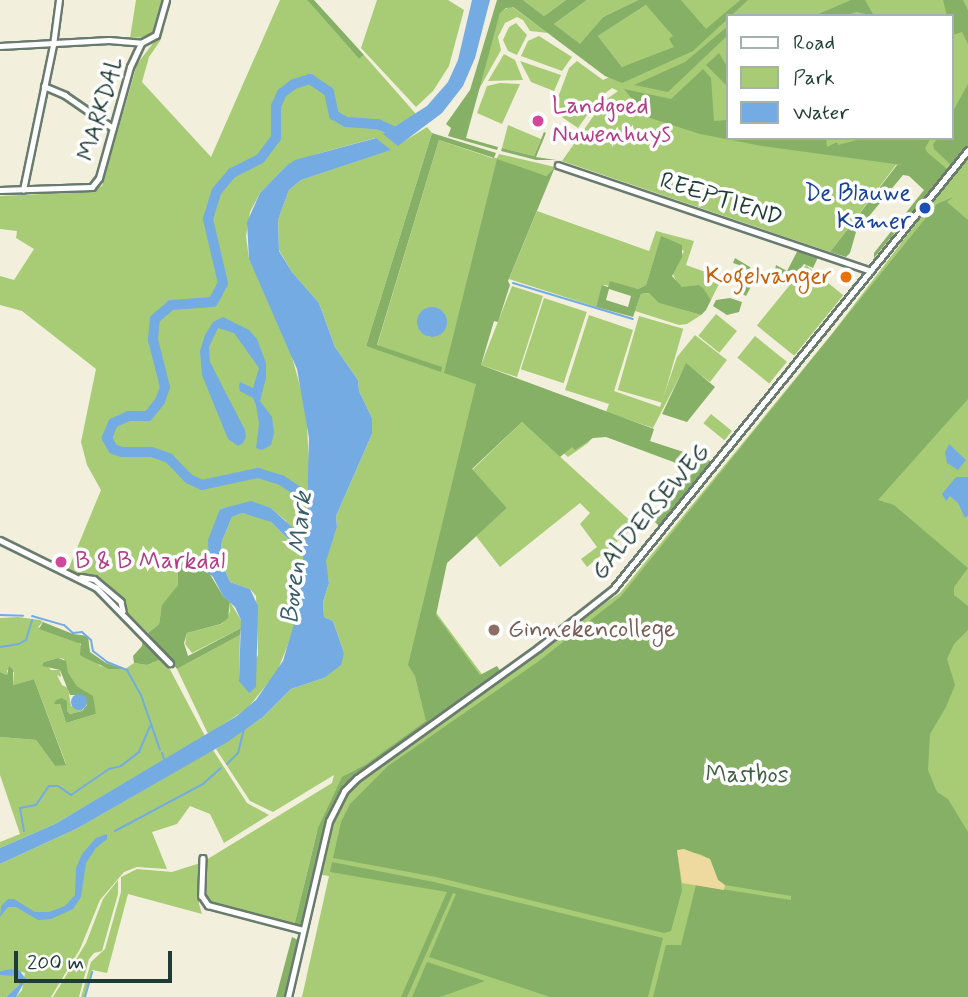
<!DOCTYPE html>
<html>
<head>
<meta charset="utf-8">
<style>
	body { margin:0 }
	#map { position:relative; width:968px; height:997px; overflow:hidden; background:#f2efdc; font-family:Mynerve,sans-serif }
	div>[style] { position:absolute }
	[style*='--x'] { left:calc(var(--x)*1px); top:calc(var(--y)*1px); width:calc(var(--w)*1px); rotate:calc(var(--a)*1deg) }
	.green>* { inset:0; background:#a8cc75; transform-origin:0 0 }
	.forest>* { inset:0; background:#86b066 }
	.sand>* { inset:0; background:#eeda9e }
	.water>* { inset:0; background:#73abe2 }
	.round { border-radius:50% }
	.stream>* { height:2px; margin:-1px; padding:0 1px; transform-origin:1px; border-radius:1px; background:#73abe2 }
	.river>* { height:10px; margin:-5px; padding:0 5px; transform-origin:5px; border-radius:5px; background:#73abe2 }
	.roads { filter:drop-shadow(2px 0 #697b6f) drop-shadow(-2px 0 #697b6f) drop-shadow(0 2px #697b6f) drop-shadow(0 -2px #697b6f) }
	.minor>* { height:4.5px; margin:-2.25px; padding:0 2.25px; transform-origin:2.25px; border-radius:2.25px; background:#fff }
	.tertiary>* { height:5px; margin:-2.5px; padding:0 2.5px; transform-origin:2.5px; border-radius:2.5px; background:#fff }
	.dots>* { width:19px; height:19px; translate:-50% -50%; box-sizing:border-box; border:4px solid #fff; border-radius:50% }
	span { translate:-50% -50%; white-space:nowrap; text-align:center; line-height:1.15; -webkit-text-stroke:7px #fff; paint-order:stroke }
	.hotel-label { font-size:24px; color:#b23c85 }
	.left { translate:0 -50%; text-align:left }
	.street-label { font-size:24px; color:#1f3d34 }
	.transit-label { font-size:24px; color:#164399 }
	.right { translate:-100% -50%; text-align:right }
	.food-label { font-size:24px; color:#c56008 }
	.education-label { font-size:24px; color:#785e54 }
	.park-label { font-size:24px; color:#416144 }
	.water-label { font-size:26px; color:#385e68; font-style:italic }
	.legend { position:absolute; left:726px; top:14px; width:228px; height:126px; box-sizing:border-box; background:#fff; border:2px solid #a5b1ae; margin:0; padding:9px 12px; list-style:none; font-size:21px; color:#1f3d34 }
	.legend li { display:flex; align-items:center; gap:14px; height:35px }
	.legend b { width:35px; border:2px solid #a5b1ae }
	.scale { position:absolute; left:14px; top:951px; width:158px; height:32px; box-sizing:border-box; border:4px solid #1f3d34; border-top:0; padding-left:9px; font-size:21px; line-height:24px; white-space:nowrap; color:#1f3d34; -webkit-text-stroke:5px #fff; paint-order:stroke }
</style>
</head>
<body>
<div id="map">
	<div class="green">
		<div style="clip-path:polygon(136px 0,163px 0,154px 33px,149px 37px,130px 38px)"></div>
		<div style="clip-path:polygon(evenodd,280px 0,307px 0,359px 59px,364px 55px,416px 114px,384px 133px,391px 140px,398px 145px,427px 127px,432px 133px,366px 346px,439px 366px,377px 346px,439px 140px,492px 158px,497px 158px,499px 154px,555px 167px,546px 176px,541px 175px,477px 372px,604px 422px,588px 443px,568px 457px,518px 412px,462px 470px,429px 603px,487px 681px,620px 593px,831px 335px,940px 192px,904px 166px,896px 165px,830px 252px,562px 161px,604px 101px,618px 91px,612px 88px,600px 97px,578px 128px,553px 111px,569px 68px,577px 61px,603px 80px,639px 63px,622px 67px,598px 36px,646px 5px,651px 10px,647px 0,740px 0,732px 7px,742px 0,968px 0,968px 997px,302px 997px,329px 876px,309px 873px,318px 828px,294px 926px,210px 903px,207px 898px,206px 860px,332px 783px,334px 775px,273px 812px,250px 801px,216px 749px,263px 717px,291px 689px,324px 678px,344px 653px,333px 621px,324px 617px,323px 602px,329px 583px,325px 561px,337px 527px,336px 516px,372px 434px,372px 418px,359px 391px,358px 380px,335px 347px,319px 303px,292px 272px,279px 250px,278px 220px,289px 190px,301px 180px,390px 150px,375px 138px,317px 154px,285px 167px,260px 193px,250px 212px,246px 236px,249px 259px,289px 346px,306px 408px,309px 463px,304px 559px,295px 627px,277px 672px,247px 709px,208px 734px,177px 669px,240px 635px,239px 681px,258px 655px,256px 596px,250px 589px,230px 582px,220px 559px,222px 541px,232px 517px,243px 513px,256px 515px,271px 522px,288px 539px,286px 521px,271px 508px,251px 502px,220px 509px,209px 562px,203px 568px,177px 557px,178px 585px,161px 612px,159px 624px,148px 633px,128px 613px,126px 605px,97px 579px,87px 574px,83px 577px,68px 570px,101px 490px,87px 465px,81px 442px,96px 369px,22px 311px,0 305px,0 276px,14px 280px,34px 249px,16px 238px,17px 231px,0 229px,0 196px,85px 192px,102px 186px,137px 64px,164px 29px,160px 41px,149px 57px,142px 82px,211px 157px,280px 0,728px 16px,952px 16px,952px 138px,728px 138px,728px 16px,280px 0,443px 312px,447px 323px,430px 337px,420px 331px,418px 322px,443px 312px)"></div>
		<div style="clip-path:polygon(377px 0,448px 0,464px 10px,449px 66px,433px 91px,416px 107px,361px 48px)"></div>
		<div style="clip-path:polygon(523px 0,566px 0,544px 16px)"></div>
		<div style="clip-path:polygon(587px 0,638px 0,603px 17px,580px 45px,554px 24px)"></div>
		<div style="clip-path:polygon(511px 6px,548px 33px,530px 31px,523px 20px,517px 17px,505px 23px,498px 37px,501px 50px,478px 91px,500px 12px)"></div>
		<div style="clip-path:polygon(516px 23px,527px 35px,517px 55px,508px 51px,503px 40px,509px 27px)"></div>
		<div style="clip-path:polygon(539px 36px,572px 57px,562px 71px,521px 56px,528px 41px)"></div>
		<div style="clip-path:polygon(504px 54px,515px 60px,523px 80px,488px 81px)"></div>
		<div style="clip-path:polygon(520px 61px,561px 75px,554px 91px,531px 82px)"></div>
		<div style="clip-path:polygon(500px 83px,520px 84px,502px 124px,477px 113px,487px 86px)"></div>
		<div style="clip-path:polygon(508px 125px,541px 139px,534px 156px,502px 148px)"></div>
		<div style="clip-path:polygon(537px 211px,649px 251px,656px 231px,694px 241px,686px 265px,722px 278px,711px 300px,699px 285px,685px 288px,678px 285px,672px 272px,684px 251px,661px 237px,646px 285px,638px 289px,603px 285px,596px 307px,509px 279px)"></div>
		<div style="left:806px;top:265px;width:48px;height:78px;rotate:39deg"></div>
		<div style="clip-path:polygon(512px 286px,543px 296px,517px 377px,481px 365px)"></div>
		<div style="clip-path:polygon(650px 293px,660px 303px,701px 315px,687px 324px,679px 325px,635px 311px,641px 294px)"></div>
		<div style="left:544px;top:298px;width:45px;height:75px;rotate:18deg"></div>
		<div style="left:716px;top:314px;width:27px;height:28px;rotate:39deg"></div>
		<div style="clip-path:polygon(589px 315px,633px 330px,614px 391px,660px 407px,677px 357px,695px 335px,727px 360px,710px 382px,686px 364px,653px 428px,606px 412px,609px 404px,565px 390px)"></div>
		<div style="left:639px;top:316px;width:46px;height:77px;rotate:16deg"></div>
		<div style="left:755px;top:336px;width:41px;height:28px;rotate:39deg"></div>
		<div style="left:711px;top:414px;width:27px;height:12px;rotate:39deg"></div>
		<div style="clip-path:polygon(522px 422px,636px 526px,587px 567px,581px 559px,597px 547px,580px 524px,590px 513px,580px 503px,500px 567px,476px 536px,507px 508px,472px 470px)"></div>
		<div style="clip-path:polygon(230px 602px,241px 620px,241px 628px,192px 653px,185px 644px,187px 633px,222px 624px,230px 612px)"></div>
		<div style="clip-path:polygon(evenodd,18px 617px,40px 620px,43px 622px,38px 627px,78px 642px,100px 666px,125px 669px,134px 663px,147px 665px,164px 658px,205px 736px,55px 824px,0 848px,0 842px,20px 834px,0 775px,0 737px,36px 740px,55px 766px,66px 764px,34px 679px,13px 685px,14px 672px,7px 670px,7px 675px,0 672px,0 618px,18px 617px,58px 658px,64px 659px,68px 672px,77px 686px,89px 694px,96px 714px,66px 723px,60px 704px,67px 702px,67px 711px,70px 714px,82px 711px,83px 707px,71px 706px,68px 688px,62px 685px,57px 675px,61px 677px,60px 670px,51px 670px,44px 662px,58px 658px)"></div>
		<div style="clip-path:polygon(213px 750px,247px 803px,269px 815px,224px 843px,210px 814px,190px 806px,177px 824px,152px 832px,167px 869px,137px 867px,124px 872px,100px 900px,80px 949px,51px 997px,16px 997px,22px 990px,25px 973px,9px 969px,0 971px,0 864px,78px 828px)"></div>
		<div style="clip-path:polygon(197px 864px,200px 865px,199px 904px,202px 914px,128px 894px,107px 973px,92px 970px,85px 997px,81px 997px,91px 962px,105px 949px,121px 892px,121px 877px,137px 869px,172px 872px)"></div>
		<div style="clip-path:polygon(118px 880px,118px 894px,102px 951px,94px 953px,89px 959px,79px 997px,53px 997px,86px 943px,103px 899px)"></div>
		<div style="clip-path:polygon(0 975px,14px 975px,20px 978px,19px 985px,6px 997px,0 997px)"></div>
	</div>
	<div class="forest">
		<div style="clip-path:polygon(307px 0,314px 0,364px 55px,359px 59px)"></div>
		<div style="clip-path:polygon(evenodd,497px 0,523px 0,544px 16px,566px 0,587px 0,554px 24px,580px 44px,603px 17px,638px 0,681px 0,706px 29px,740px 0,748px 0,693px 51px,622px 83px,605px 76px,513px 7px,506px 8px,500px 13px,466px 138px,498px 147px,497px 150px,448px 136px,451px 128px,446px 124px,470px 90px,497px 0,646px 5px,673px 36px,669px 39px,674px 47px,622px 67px,598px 36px,646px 5px)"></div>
		<div style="clip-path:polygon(851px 0,865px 0,874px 16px,856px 12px,845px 16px,814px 16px)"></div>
		<div style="clip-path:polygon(943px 0,963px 0,968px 10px,968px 44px,962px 32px,953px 35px,952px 16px,947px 16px)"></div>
		<div style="clip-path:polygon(728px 26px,728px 35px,668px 92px,634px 85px,685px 62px)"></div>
		<div style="clip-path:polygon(719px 53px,728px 68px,728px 87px,706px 65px)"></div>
		<div style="clip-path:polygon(703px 69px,711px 78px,714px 121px,728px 120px,728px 138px,826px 138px,827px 147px,837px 142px,838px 145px,864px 138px,931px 138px,925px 148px,927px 152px,947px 169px,950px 164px,934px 149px,933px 144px,938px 138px,952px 138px,952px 113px,968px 84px,968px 145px,874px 258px,874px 253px,924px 190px,909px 176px,903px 175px,856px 232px,850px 253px,846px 257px,830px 252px,897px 165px,902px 165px,762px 146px,700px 134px,647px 117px,624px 89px,671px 99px)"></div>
		<div style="clip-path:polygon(544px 132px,546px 133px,536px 157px,556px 160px,536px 160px,501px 151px,502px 148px,534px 156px)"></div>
		<div style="clip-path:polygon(432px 133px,496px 153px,494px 158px,439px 140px,377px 345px,442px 367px,441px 372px,366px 346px)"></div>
		<div style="clip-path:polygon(497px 159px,546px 176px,555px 167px,508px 281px,510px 285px,498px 322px,494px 321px,481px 365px,654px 429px,650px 441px,714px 462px,661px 528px,654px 521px,695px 470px,606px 437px,593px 438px,575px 450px,572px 447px,560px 457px,522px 422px,472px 469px,507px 508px,447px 563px,436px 615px,480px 675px,497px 666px,501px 672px,343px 789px,323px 833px,301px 928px,294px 926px,318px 828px,342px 777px,365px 765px,426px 721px,415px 676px,408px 665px,476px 384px,444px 373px)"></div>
		<div style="clip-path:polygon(953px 197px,947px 202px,968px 220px,968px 399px,878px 500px,894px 505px,968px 568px,954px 587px,954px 595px,968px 606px,968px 630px,954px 644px,947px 659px,955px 685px,946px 707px,930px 734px,928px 770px,937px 792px,948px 799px,968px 832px,968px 997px,653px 997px,666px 945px,681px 945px,696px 885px,791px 900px,791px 896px,725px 885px,718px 880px,710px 859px,700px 854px,677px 850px,682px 890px,671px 931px,664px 933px,436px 877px,333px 858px,341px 822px,350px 804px,388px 766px,539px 661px,621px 596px,937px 204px)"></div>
		<div style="clip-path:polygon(evenodd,661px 236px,682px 245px,682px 257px,672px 276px,682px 287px,699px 285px,703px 288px,711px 300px,706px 310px,701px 315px,659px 303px,649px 293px,641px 294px,633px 317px,596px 307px,602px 285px,608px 287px,610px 281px,638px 289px,646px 285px,661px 236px,609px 289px,631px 296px,628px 307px,606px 300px,609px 289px)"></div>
		<div style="clip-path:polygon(799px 248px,819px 255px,813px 268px,804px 264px,790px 282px,773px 279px,776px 265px,787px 271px)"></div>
		<div style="clip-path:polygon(735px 258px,750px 267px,755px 279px,746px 296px,737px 291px,739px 265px,733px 263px)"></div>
		<div style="clip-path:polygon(730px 298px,742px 302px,739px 312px,727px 315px,713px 306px,716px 300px)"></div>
		<div style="clip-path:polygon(686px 363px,715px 387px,687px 422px,662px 414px)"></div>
		<div style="clip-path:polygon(177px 556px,208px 571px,223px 596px,230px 602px,228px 618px,221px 624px,187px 633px,184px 643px,188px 656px,241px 628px,240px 635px,177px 669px,148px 633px,159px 624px,162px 605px,178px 585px)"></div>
		<div style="clip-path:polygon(43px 622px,73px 634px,88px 636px,90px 652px,106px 663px,125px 669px,109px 669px,83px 657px,80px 655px,81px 644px,39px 629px)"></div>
		<div style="clip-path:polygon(143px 635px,164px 658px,147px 665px,134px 663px,133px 656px,142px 646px)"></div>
		<div style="clip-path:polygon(58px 658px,66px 661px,68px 672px,77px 686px,93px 696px,96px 714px,66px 723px,60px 704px,54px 704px,56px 700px,62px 698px,67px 701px,67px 711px,70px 714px,82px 711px,87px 705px,80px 695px,70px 695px,60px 670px,42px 666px,44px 662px)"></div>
		<div style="clip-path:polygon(9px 666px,13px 670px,13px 685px,34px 679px,66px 765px,55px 766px,36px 740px,0 737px,0 672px,7px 675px)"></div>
		<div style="clip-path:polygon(332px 862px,434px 882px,663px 938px,648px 997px,550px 997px,429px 957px,456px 894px,453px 893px,407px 997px,401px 997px,447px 892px,330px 872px)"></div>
		<div style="clip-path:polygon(292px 937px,298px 940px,284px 997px,276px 997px)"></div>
		<div style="clip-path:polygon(427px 962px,485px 981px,440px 997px,412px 997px)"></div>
	</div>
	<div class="sand">
		<div style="clip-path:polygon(684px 849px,710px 859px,718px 880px,725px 885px,724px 890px,682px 883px,677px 850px)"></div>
	</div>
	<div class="water">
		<div style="clip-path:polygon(472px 0,490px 0,475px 58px,463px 86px,442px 113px,398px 146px,383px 134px,427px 106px,448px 82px,458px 60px)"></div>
		<div style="clip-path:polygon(376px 138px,391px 150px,301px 180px,289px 190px,278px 220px,279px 251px,292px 272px,319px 303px,335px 347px,358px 380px,359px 391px,372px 418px,372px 434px,336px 516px,337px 527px,326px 561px,329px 583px,323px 602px,324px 617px,333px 621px,344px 653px,341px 665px,324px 678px,291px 689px,263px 717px,226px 743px,78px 828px,0 864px,0 848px,55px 824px,237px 716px,256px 700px,283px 661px,299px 607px,307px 511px,309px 438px,297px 369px,249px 259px,247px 222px,260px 193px,285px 167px,295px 160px)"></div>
		<div class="round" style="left:417px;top:307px;width:30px;height:30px"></div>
		<div style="clip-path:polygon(223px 317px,249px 330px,257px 339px,266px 363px,266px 378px,260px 401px,272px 417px,274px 433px,271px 445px,262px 450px,256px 448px,259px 424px,256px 405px,253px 398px,240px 391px,239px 386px,240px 382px,253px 388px,259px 368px,234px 333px,218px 328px,209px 347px,210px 362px,245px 430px,246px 437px,243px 443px,238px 446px,228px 439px,202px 375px,200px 351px,205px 335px,213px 322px)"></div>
		<div style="clip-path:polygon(949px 444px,966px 460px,958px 470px,947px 463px,945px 452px)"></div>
		<div style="clip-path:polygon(956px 477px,968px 477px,968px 515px,965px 518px,958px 503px,950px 496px,946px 501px,942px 494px)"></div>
		<div style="clip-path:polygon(251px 501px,271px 508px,294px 529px,295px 535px,288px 539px,271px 522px,243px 513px,232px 517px,222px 541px,220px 559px,230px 582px,250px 589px,258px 606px,256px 687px,249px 693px,239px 681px,241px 620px,235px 607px,223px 596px,213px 577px,203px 568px,209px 562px,208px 540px,220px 509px)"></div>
		<div class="round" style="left:71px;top:694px;width:16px;height:16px"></div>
		<div style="clip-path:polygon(107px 834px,107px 839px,96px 848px,86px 863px,81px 897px,73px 909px,51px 919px,38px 920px,16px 907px,8px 907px,0 917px,1px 906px,8px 899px,14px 899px,35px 912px,49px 912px,65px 906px,75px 895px,76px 868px,82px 854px,96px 838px)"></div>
		<div style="clip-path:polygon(9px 969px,19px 970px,26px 979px,16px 997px,6px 997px,19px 985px,18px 976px,0 975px,0 971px)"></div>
	</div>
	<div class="stream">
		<div style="--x:513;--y:283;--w:125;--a:16.7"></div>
		<div style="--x:0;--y:615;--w:23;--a:2"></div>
		<div style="--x:32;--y:616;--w:33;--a:16"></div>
		<div style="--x:64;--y:625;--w:12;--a:42"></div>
		<div style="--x:73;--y:633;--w:9;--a:-6"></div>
		<div style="--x:82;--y:632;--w:12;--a:42"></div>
		<div style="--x:91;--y:640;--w:11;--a:80"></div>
		<div style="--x:93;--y:651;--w:18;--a:38"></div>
		<div style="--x:107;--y:662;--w:22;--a:22"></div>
		<div style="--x:127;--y:670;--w:29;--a:61"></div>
		<div style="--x:141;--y:695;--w:58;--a:70.9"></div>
		<div style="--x:0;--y:647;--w:19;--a:-9"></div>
		<div style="--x:19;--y:644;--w:8;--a:-30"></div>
		<div style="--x:26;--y:640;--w:21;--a:-73"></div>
		<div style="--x:162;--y:753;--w:9;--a:72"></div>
		<div style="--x:227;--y:764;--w:16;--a:-45"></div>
		<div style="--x:238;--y:753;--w:25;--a:-76"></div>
		<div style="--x:24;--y:831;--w:23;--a:-100"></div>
		<div style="--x:20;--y:808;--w:16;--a:-11"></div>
		<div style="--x:36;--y:805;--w:23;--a:-56"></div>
		<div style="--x:49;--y:786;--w:9;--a:0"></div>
		<div style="--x:58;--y:786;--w:16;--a:35"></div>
		<div style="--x:71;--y:795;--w:46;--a:-34.4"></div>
		<div style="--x:109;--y:769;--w:12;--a:-14"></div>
		<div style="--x:121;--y:766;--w:23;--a:-38"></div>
		<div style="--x:139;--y:752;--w:28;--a:-67"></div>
		<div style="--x:115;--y:831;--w:100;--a:-28.1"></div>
		<div style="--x:203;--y:784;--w:24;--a:-42"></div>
		<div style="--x:85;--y:997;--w:26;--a:-74"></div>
	</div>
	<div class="river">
		<div style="--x:319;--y:505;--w:45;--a:-146.7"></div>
		<div style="--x:281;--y:480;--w:24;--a:-163"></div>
		<div style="--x:258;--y:473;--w:57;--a:167.9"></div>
		<div style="--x:202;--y:485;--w:14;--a:-155"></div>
		<div style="--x:189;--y:479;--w:29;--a:-134"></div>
		<div style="--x:169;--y:458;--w:18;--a:-161"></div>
		<div style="--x:152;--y:452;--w:30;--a:180"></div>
		<div style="--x:122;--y:452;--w:9;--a:-162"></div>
		<div style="--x:113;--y:449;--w:13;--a:-119"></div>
		<div style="--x:107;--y:438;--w:16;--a:-68"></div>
		<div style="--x:113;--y:423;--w:17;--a:-24"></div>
		<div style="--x:129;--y:416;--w:19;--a:0"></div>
		<div style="--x:148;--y:416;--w:19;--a:-51"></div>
		<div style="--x:160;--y:401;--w:15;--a:-70"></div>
		<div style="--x:165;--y:387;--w:49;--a:-104.3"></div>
		<div style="--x:153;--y:340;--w:21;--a:-85"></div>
		<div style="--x:155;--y:319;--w:21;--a:-41"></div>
		<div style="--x:171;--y:305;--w:42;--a:-4.1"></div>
		<div style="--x:213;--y:302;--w:21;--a:-62"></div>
		<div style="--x:223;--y:283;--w:66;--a:-103.2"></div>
		<div style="--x:208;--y:219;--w:28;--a:-73"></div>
		<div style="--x:216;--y:192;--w:25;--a:-50"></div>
		<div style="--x:232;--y:173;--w:31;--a:-27"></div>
		<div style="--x:260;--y:159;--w:26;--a:-53"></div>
		<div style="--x:276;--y:138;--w:32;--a:-90"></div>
		<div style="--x:276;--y:106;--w:14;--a:-65"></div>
		<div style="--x:282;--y:93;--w:15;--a:-37"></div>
		<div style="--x:294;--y:84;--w:17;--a:-17"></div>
		<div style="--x:310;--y:79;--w:23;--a:34"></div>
		<div style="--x:329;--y:92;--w:24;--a:78"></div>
		<div style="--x:334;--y:115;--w:14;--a:30"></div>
		<div style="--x:346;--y:122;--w:32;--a:4"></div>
		<div style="--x:378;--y:124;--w:23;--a:25"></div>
	</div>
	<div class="roads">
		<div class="minor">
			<div style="--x:0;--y:46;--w:109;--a:-3.2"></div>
			<div style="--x:109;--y:40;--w:32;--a:5"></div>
			<div style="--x:44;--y:86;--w:23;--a:23"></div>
			<div style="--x:65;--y:95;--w:58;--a:34.5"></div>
			<div style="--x:558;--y:165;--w:330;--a:18.7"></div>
			<div style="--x:0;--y:190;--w:92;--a:-1.9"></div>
			<div style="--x:92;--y:187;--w:11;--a:-52"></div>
			<div style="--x:99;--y:178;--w:115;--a:-74.4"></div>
			<div style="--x:130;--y:67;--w:26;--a:-65"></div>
			<div style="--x:141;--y:43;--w:17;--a:-28"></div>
			<div style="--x:156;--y:35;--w:36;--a:-74"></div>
			<div style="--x:23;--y:190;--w:148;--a:-78.3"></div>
			<div style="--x:53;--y:45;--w:45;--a:-82.4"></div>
			<div style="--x:0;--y:540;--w:108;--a:26.3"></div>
			<div style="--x:97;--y:588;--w:105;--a:45.8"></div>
			<div style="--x:81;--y:577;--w:13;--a:9"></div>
			<div style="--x:94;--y:579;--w:35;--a:40"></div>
			<div style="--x:121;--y:602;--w:9;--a:77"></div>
			<div style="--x:203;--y:858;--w:38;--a:92"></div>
			<div style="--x:202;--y:896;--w:11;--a:56"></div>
			<div style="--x:208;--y:905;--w:98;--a:14.7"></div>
		</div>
		<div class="tertiary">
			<div style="--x:288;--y:997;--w:181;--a:-76.9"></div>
			<div style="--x:329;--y:821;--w:34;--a:-63"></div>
			<div style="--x:344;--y:791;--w:18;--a:-45"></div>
			<div style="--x:357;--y:778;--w:223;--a:-35.7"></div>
			<div style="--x:538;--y:648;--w:95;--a:-38.2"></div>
			<div style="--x:613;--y:589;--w:565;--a:-51.04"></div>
		</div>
	</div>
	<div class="dots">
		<div style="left:538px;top:121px;background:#d1479c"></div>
		<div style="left:925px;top:208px;background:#1a4fb4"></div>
		<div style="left:846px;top:277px;background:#e8710a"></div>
		<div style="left:61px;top:562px;background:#d1479c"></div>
		<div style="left:494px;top:630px;background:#8d6e63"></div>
	</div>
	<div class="hotel-label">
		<span class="left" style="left:552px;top:121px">Landgoed<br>Nuwenhuys</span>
		<span class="left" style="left:75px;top:562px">B &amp; B Markdal</span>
	</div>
	<div class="street-label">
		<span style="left:102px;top:109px;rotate:-73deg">MARKDAL</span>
		<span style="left:721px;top:200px;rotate:18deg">REEPTIEND</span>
		<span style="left:651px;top:512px;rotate:-50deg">GALDERSEWEG</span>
	</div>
	<div class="transit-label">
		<span class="right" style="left:911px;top:208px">De Blauwe<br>Kamer</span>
	</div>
	<div class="food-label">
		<span class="right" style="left:832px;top:277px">Kogelvanger</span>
	</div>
	<div class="education-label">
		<span class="left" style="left:508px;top:630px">Ginnekencollege</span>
	</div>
	<div class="park-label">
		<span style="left:747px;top:776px">Mastbos</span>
	</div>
	<div class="water-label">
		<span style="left:298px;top:558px;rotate:-84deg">Boven Mark</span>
	</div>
	<ul class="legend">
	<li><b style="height:9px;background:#fff"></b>Road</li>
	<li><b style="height:19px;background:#a8cc75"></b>Park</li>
	<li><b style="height:19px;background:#73abe2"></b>Water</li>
	</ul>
	<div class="scale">200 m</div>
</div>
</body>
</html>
